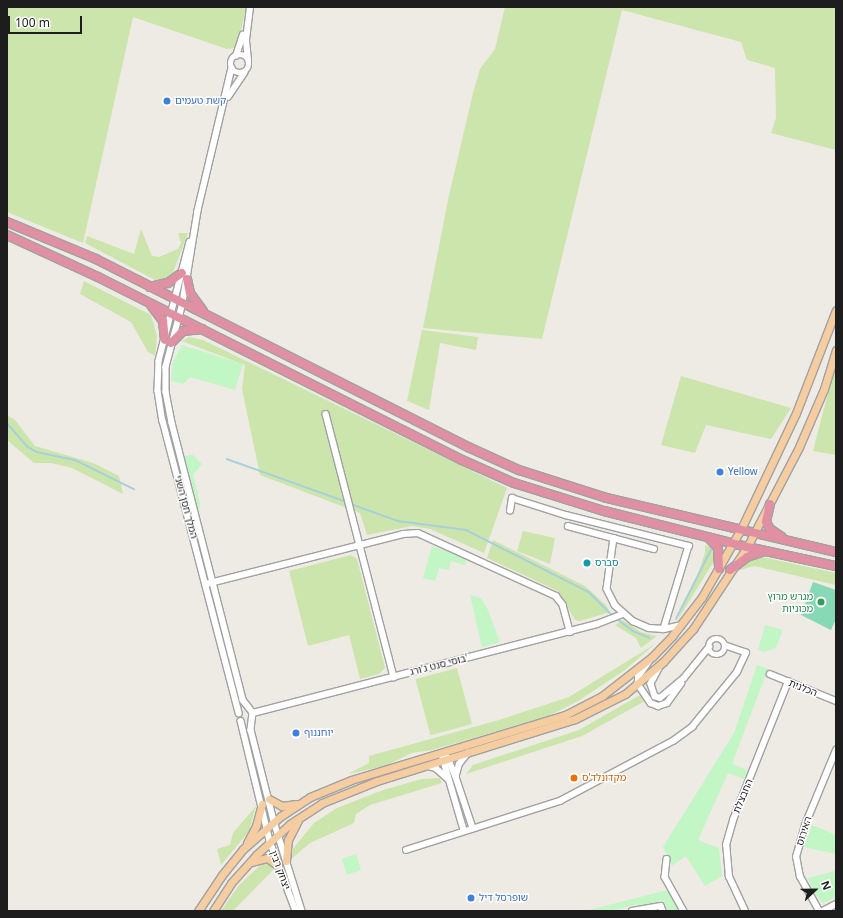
<!DOCTYPE html>
<html>
<head>
<meta charset="utf-8">
<style>
	body { margin:0 }
	#map { position:relative; width:843px; height:918px; overflow:hidden; background:#eeeae4; font-family:"Noto Sans","Noto Sans Hebrew",sans-serif }
	div>[style] { position:absolute }
	[style*='--x'] { left:calc(var(--x)*1px); top:calc(var(--y)*1px); width:calc(var(--w)*1px); rotate:calc(var(--a)*1deg) }
	.grass>* { inset:0; background:#cce5ad; transform-origin:0 0 }
	.park>* { inset:0; background:#c3f6c5; transform-origin:0 0 }
	.pitch>* { inset:0; background:#87d8b4 }
	.stream>* { height:1.5px; margin:-0.75px; padding:0 0.75px; transform-origin:0.75px; border-radius:0.75px; background:#a7d0d9 }
	.roads { filter:drop-shadow(1px 0 #a1a1a1) drop-shadow(-1px 0 #a1a1a1) drop-shadow(0 1px #a1a1a1) drop-shadow(0 -1px #a1a1a1) }
	.minor>* { height:5.5px; margin:-2.75px; padding:0 2.75px; transform-origin:2.75px; border-radius:2.75px; background:#fff }
	.minor>.ring { margin:-2.75px; padding:0; box-sizing:content-box; background:none; border:5.5px solid #fff; border-radius:50% }
	.major>* { height:7px; margin:-3.5px; padding:0 3.5px; transform-origin:3.5px; border-radius:3.5px; background:#f6cda1 }
	.highway>* { height:8px; margin:-4px; padding:0 4px; transform-origin:4px; border-radius:4px; background:#e190a4 }
	.dots>* { width:11px; height:11px; translate:-50% -50%; box-sizing:border-box; border:2px solid #fff; border-radius:50% }
	span { translate:-50% -50%; white-space:nowrap; text-align:center; line-height:1.15; -webkit-text-stroke:3px #fff; paint-order:stroke }
	.shop-label { font-size:10px; color:#366cbe }
	.left { translate:0 -50%; text-align:left }
	.street-label { font-size:10px; color:#1d1d1d }
	.culture-label { font-size:10px; color:#0d838f }
	.leisure-label { font-size:10px; color:#27864d }
	.right { translate:-100% -50%; text-align:right }
	.food-label { font-size:10px; color:#c56008 }
	.frame { position:absolute; inset:0; border:8px solid #1d1d1d; pointer-events:none }
	.north { position:absolute; left:795px; top:870px; width:40px; height:40px; -webkit-text-stroke:3px #fff; paint-order:stroke; rotate:68deg; font-size:11px; font-weight:700; line-height:16px; text-align:center; color:#1d1d1d }
	.north::after { content:''; display:block; margin:auto; width:14px; height:18px; background:#1d1d1d; clip-path:polygon(50% 0,100% 100%,50% 72%,0 100%) }
	.scale { position:absolute; left:8px; top:16px; width:74px; height:18px; box-sizing:border-box; border:2px solid #1d1d1d; border-top:0; padding-left:5px; font-size:12px; line-height:14px; white-space:nowrap; color:#1d1d1d; -webkit-text-stroke:3px #fff; paint-order:stroke }
</style>
</head>
<body>
<div id="map">
	<div class="grass">
		<div style="clip-path:polygon(7px 7px,246px 7px,239px 40px,234px 48px,227px 49px,133px 17px,83px 243px,7px 212px)"></div>
		<div style="clip-path:polygon(505px 7px,836px 7px,836px 150px,771px 133px,776px 118px,775px 68px,747px 60px,741px 42px,622px 10px,542px 339px,423px 328px,448px 200px,473px 93px,480px 69px,495px 49px)"></div>
		<div style="clip-path:polygon(141px 229px,152px 256px,159px 257px,178px 249px,181px 243px,178px 233px,188px 233px,171px 278px,157px 281px,85px 243px,87px 236px,134px 254px)"></div>
		<div style="clip-path:polygon(84px 281px,151px 315px,157px 336px,155px 356px,148px 352px,131px 322px,80px 294px)"></div>
		<div style="clip-path:polygon(422px 330px,478px 337px,476px 350px,440px 343px,429px 410px,407px 401px)"></div>
		<div style="clip-path:polygon(189px 337px,203px 340px,507px 488px,484px 553px,430px 529px,412px 526px,367px 535px,360px 513px,260px 475px,242px 389px,245px 365px,182px 341px)"></div>
		<div style="clip-path:polygon(836px 362px,836px 455px,813px 451px)"></div>
		<div style="clip-path:polygon(681px 376px,791px 408px,771px 439px,706px 425px,695px 453px,661px 445px)"></div>
		<div style="clip-path:polygon(7px 415px,15px 420px,35px 446px,93px 463px,119px 476px,123px 494px,72px 468px,51px 463px,34px 463px,7px 440px)"></div>
		<div style="clip-path:polygon(523px 531px,555px 538px,550px 564px,517px 551px)"></div>
		<div style="clip-path:polygon(493px 540px,585px 586px,606px 605px,610px 612px,580px 621px,575px 620px,558px 591px,487px 558px)"></div>
		<div style="clip-path:polygon(705px 545px,713px 548px,716px 555px,714px 561px,677px 621px,699px 571px,705px 553px)"></div>
		<div style="clip-path:polygon(351px 555px,357px 559px,385px 668px,379px 674px,360px 679px,349px 635px,308px 646px,289px 571px)"></div>
		<div style="clip-path:polygon(762px 557px,836px 573px,836px 585px,754px 566px,737px 571px,744px 564px)"></div>
		<div style="clip-path:polygon(623px 620px,641px 632px,657px 636px,641px 648px,636px 638px,615px 625px)"></div>
		<div style="clip-path:polygon(655px 644px,625px 670px,578px 701px,548px 716px,432px 750px,412px 753px,385px 766px,348px 774px,369px 763px,369px 756px,499px 720px,569px 697px)"></div>
		<div style="left:457px;top:668px;width:58px;height:43px;rotate:75deg"></div>
		<div style="clip-path:polygon(640px 695px,645px 701px,582px 736px,466px 774px,473px 765px,579px 730px)"></div>
		<div style="clip-path:polygon(440px 778px,442px 783px,370px 805px,356px 814px,354px 823px,310px 843px,290px 860px,287px 856px,314px 823px,337px 808px,383px 790px,422px 779px)"></div>
		<div style="clip-path:polygon(256px 806px,249px 831px,221px 865px,217px 849px,230px 845px,233px 833px)"></div>
		<div style="clip-path:polygon(265px 861px,271px 862px,275px 868px,233px 911px,221px 911px,239px 885px)"></div>
	</div>
	<div class="park">
		<div style="clip-path:polygon(182px 345px,243px 364px,235px 390px,190px 377px,183px 384px,171px 381px,173px 362px)"></div>
		<div style="clip-path:polygon(193px 455px,202px 464px,193px 475px,200px 503px,199px 512px,184px 456px)"></div>
		<div style="clip-path:polygon(432px 546px,467px 558px,465px 565px,451px 561px,449px 570px,439px 568px,435px 581px,423px 578px)"></div>
		<div style="clip-path:polygon(470px 595px,481px 598px,487px 608px,500px 642px,482px 647px)"></div>
		<div style="clip-path:polygon(765px 625px,783px 630px,776px 648px,763px 652px,758px 650px)"></div>
		<div style="clip-path:polygon(757px 665px,768px 669px,732px 764px,747px 770px,744px 779px,728px 773px,698px 840px,719px 848px,722px 876px,705px 886px,686px 856px,672px 866px,663px 847px,734px 733px)"></div>
		<div style="clip-path:polygon(812px 825px,836px 835px,836px 897px,823px 903px,814px 893px,808px 878px,835px 871px,836px 854px,804px 847px)"></div>
		<div style="left:356px;top:854px;width:17px;height:15px;rotate:73deg"></div>
		<div style="clip-path:polygon(663px 891px,668px 891px,679px 911px,668px 911px,664px 900px,644px 906px,638px 904px,610px 911px,586px 911px)"></div>
	</div>
	<div class="pitch">
		<div style="clip-path:polygon(813px 582px,836px 590px,836px 619px,831px 630px,801px 615px)"></div>
	</div>
	<div class="stream">
		<div style="--x:7;--y:423;--w:32;--a:49"></div>
		<div style="--x:28;--y:447;--w:10;--a:29"></div>
		<div style="--x:37;--y:452;--w:39;--a:12"></div>
		<div style="--x:75;--y:460;--w:66;--a:26.2"></div>
		<div style="--x:227;--y:459;--w:127;--a:19.7"></div>
		<div style="--x:351;--y:504;--w:50;--a:19.9"></div>
		<div style="--x:398;--y:521;--w:69;--a:7.5"></div>
		<div style="--x:466;--y:530;--w:138;--a:26.8"></div>
		<div style="--x:589;--y:592;--w:34;--a:45"></div>
		<div style="--x:616;--y:618;--w:21;--a:37"></div>
		<div style="--x:633;--y:631;--w:18;--a:22"></div>
		<div style="--x:676;--y:619;--w:77;--a:-63.1"></div>
	</div>
	<div class="roads">
		<div class="minor">
			<div class="ring" style="left:231px;top:55px;width:12.5px;height:12.5px"></div>
			<div style="--x:236;--y:56;--w:22;--a:-72"></div>
			<div style="--x:248;--y:60;--w:20;--a:-96"></div>
			<div style="--x:246;--y:40;--w:33;--a:-83"></div>
			<div style="--x:232;--y:68;--w:147;--a:103.4"></div>
			<div style="--x:198;--y:211;--w:93;--a:99.3"></div>
			<div style="--x:183;--y:303;--w:66;--a:104.9"></div>
			<div style="--x:166;--y:367;--w:25;--a:90"></div>
			<div style="--x:166;--y:392;--w:32;--a:79"></div>
			<div style="--x:172;--y:423;--w:286;--a:75.6"></div>
			<div style="--x:243;--y:700;--w:16;--a:52"></div>
			<div style="--x:253;--y:713;--w:17;--a:97"></div>
			<div style="--x:251;--y:730;--w:94;--a:75.8"></div>
			<div style="--x:274;--y:821;--w:94;--a:72.7"></div>
			<div style="--x:228;--y:97;--w:29;--a:-56"></div>
			<div style="--x:190;--y:242;--w:123;--a:104.6"></div>
			<div style="--x:159;--y:361;--w:30;--a:92"></div>
			<div style="--x:158;--y:391;--w:30;--a:81"></div>
			<div style="--x:163;--y:421;--w:302;--a:75.4"></div>
			<div style="--x:326;--y:414;--w:272;--a:75.5"></div>
			<div style="--x:510;--y:511;--w:13;--a:-81"></div>
			<div style="--x:512;--y:498;--w:57;--a:17.5"></div>
			<div style="--x:566;--y:515;--w:127;--a:14.1"></div>
			<div style="--x:689;--y:546;--w:87;--a:106.8"></div>
			<div style="--x:568;--y:526;--w:89;--a:15"></div>
			<div style="--x:614;--y:538;--w:51;--a:97.8"></div>
			<div style="--x:607;--y:589;--w:18;--a:63"></div>
			<div style="--x:615;--y:605;--w:24;--a:42"></div>
			<div style="--x:633;--y:621;--w:17;--a:24"></div>
			<div style="--x:649;--y:628;--w:15;--a:4"></div>
			<div style="--x:664;--y:629;--w:17;--a:-13"></div>
			<div style="--x:206;--y:584;--w:203;--a:-14.2"></div>
			<div style="--x:403;--y:534;--w:15;--a:-4"></div>
			<div style="--x:418;--y:533;--w:152;--a:24.5"></div>
			<div style="--x:556;--y:596;--w:11;--a:52"></div>
			<div style="--x:563;--y:605;--w:28;--a:75"></div>
			<div class="ring" style="left:709px;top:639px;width:10.5px;height:10.5px"></div>
			<div style="--x:650;--y:661;--w:19;--a:126"></div>
			<div style="--x:639;--y:676;--w:8;--a:97"></div>
			<div style="--x:638;--y:684;--w:23;--a:56"></div>
			<div style="--x:651;--y:703;--w:8;--a:23"></div>
			<div style="--x:658;--y:706;--w:9;--a:-18"></div>
			<div style="--x:667;--y:703;--w:24;--a:-54"></div>
			<div style="--x:661;--y:665;--w:21;--a:118"></div>
			<div style="--x:651;--y:684;--w:13;--a:72"></div>
			<div style="--x:655;--y:696;--w:5;--a:22"></div>
			<div style="--x:660;--y:698;--w:31;--a:-40"></div>
			<div style="--x:684;--y:678;--w:40;--a:-51"></div>
			<div style="--x:770;--y:674;--w:71;--a:22.2"></div>
			<div style="--x:253;--y:713;--w:355;--a:-14.5"></div>
			<div style="--x:597;--y:624;--w:28;--a:-21"></div>
			<div style="--x:241;--y:721;--w:123;--a:76.4"></div>
			<div style="--x:270;--y:841;--w:75;--a:69.6"></div>
			<div style="--x:443;--y:753;--w:7;--a:45"></div>
			<div style="--x:448;--y:758;--w:21;--a:67"></div>
			<div style="--x:456;--y:777;--w:54;--a:71.6"></div>
			<div style="--x:443;--y:758;--w:75;--a:73.7"></div>
			<div style="--x:428;--y:766;--w:8;--a:14"></div>
			<div style="--x:436;--y:768;--w:15;--a:42"></div>
			<div style="--x:456;--y:775;--w:11;--a:-75"></div>
			<div style="--x:459;--y:764;--w:14;--a:-51"></div>
			<div style="--x:406;--y:850;--w:162;--a:-17.7"></div>
			<div style="--x:560;--y:801;--w:128;--a:-28"></div>
			<div style="--x:673;--y:741;--w:24;--a:-36"></div>
			<div style="--x:692;--y:727;--w:71;--a:-50.7"></div>
			<div style="--x:737;--y:672;--w:21;--a:-65"></div>
			<div style="--x:746;--y:653;--w:21;--a:-161"></div>
			<div style="--x:667;--y:859;--w:18;--a:96"></div>
			<div style="--x:665;--y:877;--w:39;--a:61"></div>
			<div style="--x:632;--y:911;--w:29;--a:-10"></div>
			<div style="--x:661;--y:906;--w:5;--a:68"></div>
			<div style="--x:745;--y:911;--w:38;--a:-115"></div>
			<div style="--x:729;--y:877;--w:32;--a:-95"></div>
			<div style="--x:726;--y:845;--w:26;--a:-74"></div>
			<div style="--x:733;--y:820;--w:149;--a:-68.3"></div>
			<div style="--x:819;--y:911;--w:39;--a:-119"></div>
			<div style="--x:800;--y:877;--w:20;--a:-101"></div>
			<div style="--x:796;--y:857;--w:33;--a:-74"></div>
			<div style="--x:805;--y:825;--w:81;--a:-67.5"></div>
			<div style="--x:823;--y:911;--w:15;--a:-28"></div>
		</div>
		<div class="major">
			<div style="--x:269;--y:799;--w:15;--a:28"></div>
			<div style="--x:282;--y:806;--w:14;--a:-8"></div>
			<div style="--x:247;--y:843;--w:19;--a:-62"></div>
			<div style="--x:256;--y:826;--w:23;--a:-75"></div>
			<div style="--x:286;--y:861;--w:21;--a:-85"></div>
			<div style="--x:288;--y:840;--w:22;--a:-63"></div>
			<div style="--x:251;--y:862;--w:16;--a:-14"></div>
			<div style="--x:267;--y:858;--w:12;--a:35"></div>
			<div style="--x:198;--y:911;--w:43;--a:-56.3"></div>
			<div style="--x:222;--y:875;--w:33;--a:-51"></div>
			<div style="--x:243;--y:849;--w:50;--a:-41"></div>
			<div style="--x:281;--y:816;--w:35;--a:-33"></div>
			<div style="--x:310;--y:797;--w:44;--a:-22.5"></div>
			<div style="--x:351;--y:780;--w:224;--a:-16.9"></div>
			<div style="--x:565;--y:715;--w:42;--a:-27.2"></div>
			<div style="--x:602;--y:696;--w:63;--a:-38"></div>
			<div style="--x:652;--y:657;--w:29;--a:-46"></div>
			<div style="--x:672;--y:636;--w:49;--a:-52.4"></div>
			<div style="--x:702;--y:597;--w:78;--a:-60.2"></div>
			<div style="--x:741;--y:529;--w:128;--a:-64.6"></div>
			<div style="--x:796;--y:413;--w:110;--a:-68.8"></div>
			<div style="--x:213;--y:911;--w:33;--a:-57"></div>
			<div style="--x:231;--y:883;--w:38;--a:-48"></div>
			<div style="--x:256;--y:855;--w:46;--a:-42.4"></div>
			<div style="--x:290;--y:824;--w:38;--a:-33"></div>
			<div style="--x:322;--y:803;--w:59;--a:-21.8"></div>
			<div style="--x:377;--y:781;--w:207;--a:-17.4"></div>
			<div style="--x:575;--y:719;--w:56;--a:-26.6"></div>
			<div style="--x:625;--y:694;--w:50;--a:-40.1"></div>
			<div style="--x:663;--y:662;--w:45;--a:-47.7"></div>
			<div style="--x:693;--y:629;--w:98;--a:-56.6"></div>
			<div style="--x:747;--y:547;--w:113;--a:-62.5"></div>
			<div style="--x:799;--y:447;--w:63;--a:-66.7"></div>
			<div style="--x:824;--y:389;--w:41;--a:-72.9"></div>
		</div>
		<div class="highway">
			<div style="--x:7;--y:222;--w:96;--a:22.6"></div>
			<div style="--x:96;--y:259;--w:417;--a:26.8"></div>
			<div style="--x:468;--y:447;--w:56;--a:24.3"></div>
			<div style="--x:519;--y:470;--w:92;--a:17.7"></div>
			<div style="--x:607;--y:498;--w:235;--a:13.3"></div>
			<div style="--x:7;--y:235;--w:100;--a:24.8"></div>
			<div style="--x:98;--y:277;--w:407;--a:26.7"></div>
			<div style="--x:462;--y:460;--w:57;--a:23.9"></div>
			<div style="--x:514;--y:483;--w:94;--a:17.3"></div>
			<div style="--x:604;--y:511;--w:147;--a:14.1"></div>
			<div style="--x:747;--y:547;--w:91;--a:12.1"></div>
			<div style="--x:187;--y:279;--w:14;--a:78"></div>
			<div style="--x:190;--y:293;--w:22;--a:54"></div>
			<div style="--x:150;--y:287;--w:18;--a:-13"></div>
			<div style="--x:168;--y:283;--w:17;--a:-36"></div>
			<div style="--x:151;--y:305;--w:20;--a:53"></div>
			<div style="--x:163;--y:321;--w:19;--a:84"></div>
			<div style="--x:171;--y:343;--w:17;--a:-45"></div>
			<div style="--x:183;--y:331;--w:19;--a:-6"></div>
			<div style="--x:770;--y:504;--w:18;--a:103"></div>
			<div style="--x:766;--y:522;--w:8;--a:60"></div>
			<div style="--x:770;--y:529;--w:14;--a:34"></div>
			<div style="--x:709;--y:538;--w:13;--a:48"></div>
			<div style="--x:718;--y:548;--w:21;--a:87"></div>
			<div style="--x:730;--y:570;--w:21;--a:-37"></div>
			<div style="--x:747;--y:557;--w:18;--a:-19"></div>
		</div>
	</div>
	<div class="dots">
		<div style="left:167px;top:101px;background:#3f7fe0"></div>
		<div style="left:720px;top:472px;background:#3f7fe0"></div>
		<div style="left:587px;top:563px;background:#0f9aa8"></div>
		<div style="left:821px;top:602px;background:#2e9e5b"></div>
		<div style="left:296px;top:733px;background:#3f7fe0"></div>
		<div style="left:574px;top:778px;background:#e8710a"></div>
		<div style="left:471px;top:898px;background:#3f7fe0"></div>
	</div>
	<div class="shop-label">
		<span class="left" style="left:175px;top:101px">קשת טעמים</span>
		<span class="left" style="left:728px;top:472px">Yellow</span>
		<span class="left" style="left:304px;top:733px">יוחננוף</span>
		<span class="left" style="left:479px;top:898px">שופרסל דיל</span>
	</div>
	<div class="street-label">
		<span style="left:186px;top:507px;rotate:75deg">המלך חסן השני</span>
		<span style="left:439px;top:665px;rotate:-14deg">בוסי סנט ג'ורג'</span>
		<span style="left:803px;top:688px;rotate:22deg">הכלנית</span>
		<span style="left:743px;top:796px;rotate:-67deg">החבצלת</span>
		<span style="left:804px;top:831px;rotate:-72deg">האירוס</span>
		<span style="left:280px;top:870px;rotate:70deg">יצחק רבין</span>
	</div>
	<div class="culture-label">
		<span class="left" style="left:595px;top:563px">סברס</span>
	</div>
	<div class="leisure-label">
		<span class="right" style="left:813px;top:602px">מגרש מרוץ<br>מכוניות</span>
	</div>
	<div class="food-label">
		<span class="left" style="left:582px;top:778px">מקדונלד'ס</span>
	</div>
	<div class="frame"></div>
	<div class="north">N</div>
	<div class="scale">100 m</div>
</div>
</body>
</html>
